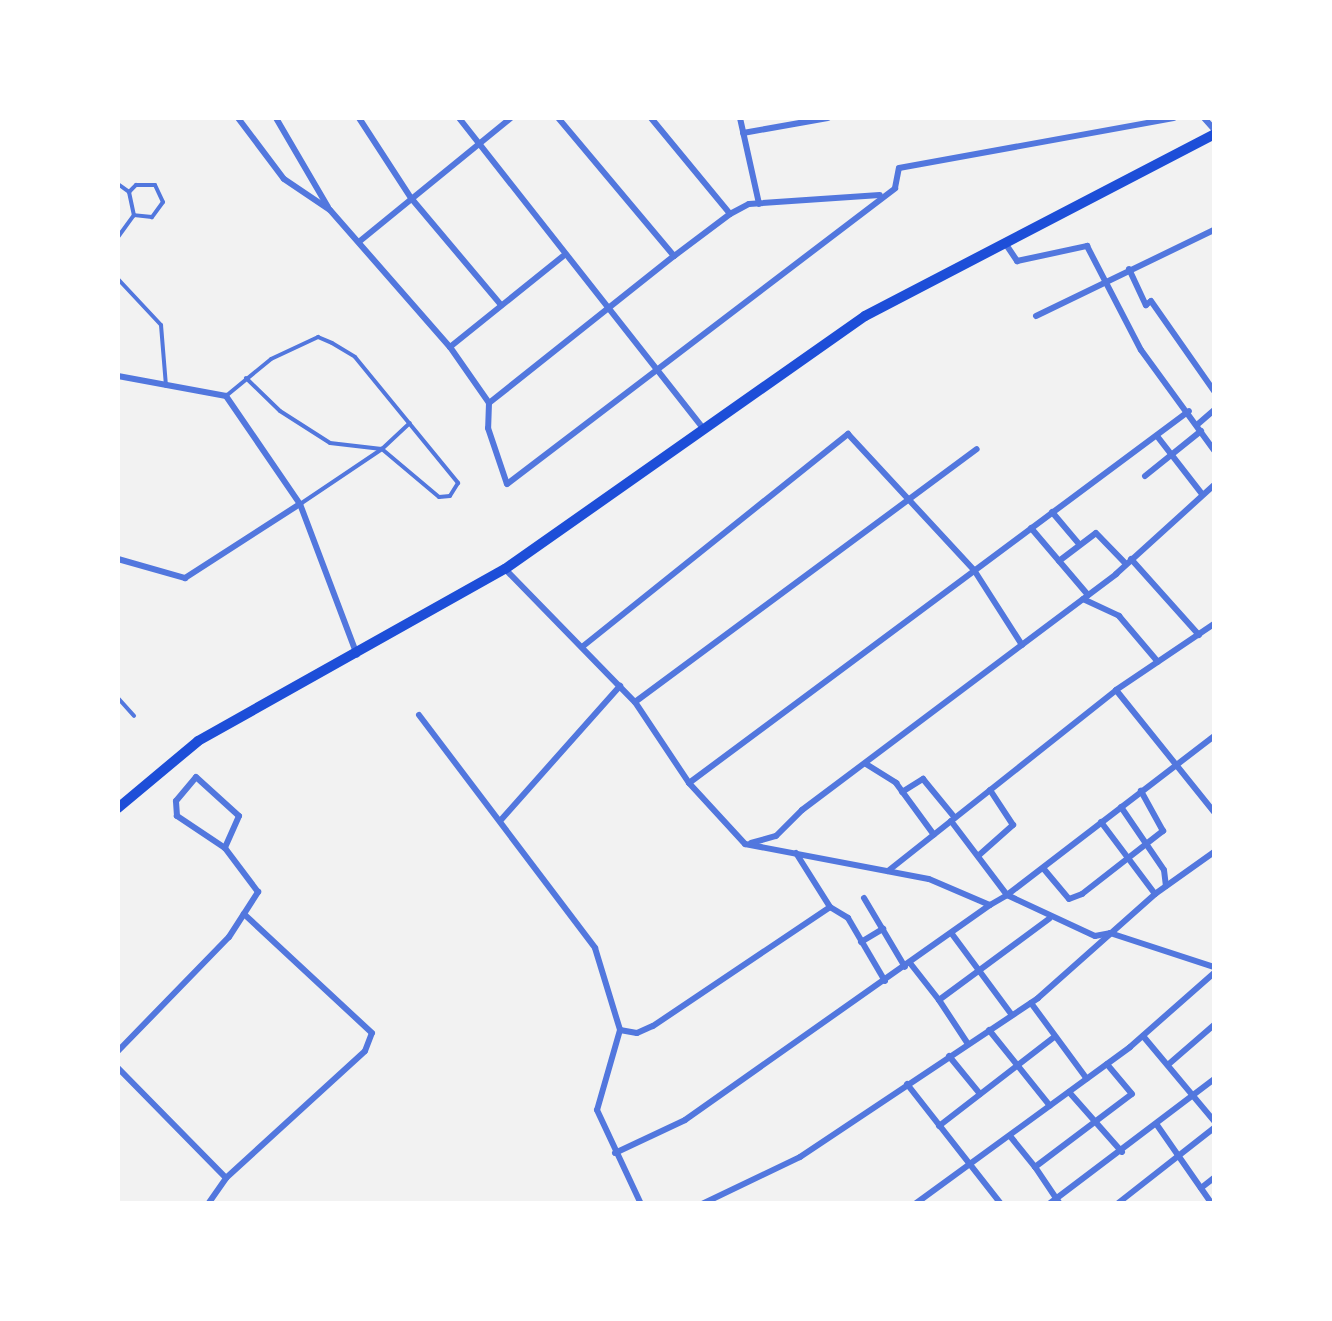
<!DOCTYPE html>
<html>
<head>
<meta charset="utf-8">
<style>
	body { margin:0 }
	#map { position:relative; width:1332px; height:1321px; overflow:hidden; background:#f2f2f2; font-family:"Noto Sans",sans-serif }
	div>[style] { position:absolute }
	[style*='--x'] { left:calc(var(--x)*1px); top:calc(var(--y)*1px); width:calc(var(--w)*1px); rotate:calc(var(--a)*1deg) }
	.service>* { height:4px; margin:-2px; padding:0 2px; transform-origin:2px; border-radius:2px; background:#5277de }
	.minor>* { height:6px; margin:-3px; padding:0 3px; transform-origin:3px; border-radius:3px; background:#5277de }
	.secondary>* { height:10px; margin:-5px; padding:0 5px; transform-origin:5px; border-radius:5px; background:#1d4ed8 }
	span { translate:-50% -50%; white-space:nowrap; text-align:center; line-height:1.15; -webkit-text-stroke:9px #fff; paint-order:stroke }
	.frame { position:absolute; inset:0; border:120px solid #fff; pointer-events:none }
</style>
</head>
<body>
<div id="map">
	<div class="service">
		<div style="--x:118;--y:184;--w:14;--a:36"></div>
		<div style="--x:129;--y:192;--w:10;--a:-45"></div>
		<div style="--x:136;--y:185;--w:19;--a:0"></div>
		<div style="--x:155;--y:185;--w:19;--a:65"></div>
		<div style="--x:163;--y:202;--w:19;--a:126"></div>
		<div style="--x:152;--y:217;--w:18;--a:-174"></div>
		<div style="--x:129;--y:192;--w:24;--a:78"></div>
		<div style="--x:118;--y:237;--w:27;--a:-54"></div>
		<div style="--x:118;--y:279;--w:63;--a:46.9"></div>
		<div style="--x:161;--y:325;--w:61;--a:85.3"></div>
		<div style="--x:246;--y:378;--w:47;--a:44.1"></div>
		<div style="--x:280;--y:411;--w:59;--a:32.6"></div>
		<div style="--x:330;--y:443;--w:52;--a:6.6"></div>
		<div style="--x:382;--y:449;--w:38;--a:-43"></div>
		<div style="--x:226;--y:396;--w:58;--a:-39.4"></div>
		<div style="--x:271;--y:359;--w:52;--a:-25.1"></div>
		<div style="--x:318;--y:337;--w:15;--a:23"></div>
		<div style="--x:332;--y:343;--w:27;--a:31"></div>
		<div style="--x:355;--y:357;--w:163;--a:50.7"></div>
		<div style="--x:458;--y:483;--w:15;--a:122"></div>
		<div style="--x:450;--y:496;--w:11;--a:175"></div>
		<div style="--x:439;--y:497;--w:75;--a:-139.9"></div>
		<div style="--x:382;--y:449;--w:99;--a:146.1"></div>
		<div style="--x:118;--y:698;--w:24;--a:48"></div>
	</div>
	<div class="minor">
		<div style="--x:238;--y:118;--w:76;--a:53"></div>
		<div style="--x:284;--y:179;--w:55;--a:34"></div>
		<div style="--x:330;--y:210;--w:182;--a:48.8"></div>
		<div style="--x:450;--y:347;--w:68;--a:55.1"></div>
		<div style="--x:489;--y:403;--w:25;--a:92"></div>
		<div style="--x:488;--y:428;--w:59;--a:71.3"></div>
		<div style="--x:507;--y:484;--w:488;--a:-37.3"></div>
		<div style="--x:895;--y:188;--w:20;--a:-79"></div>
		<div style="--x:899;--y:168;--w:279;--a:-10.3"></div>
		<div style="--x:276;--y:118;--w:103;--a:59.7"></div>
		<div style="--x:359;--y:118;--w:95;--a:57"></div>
		<div style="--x:411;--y:198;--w:140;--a:49.9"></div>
		<div style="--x:459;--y:118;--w:393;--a:51.8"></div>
		<div style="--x:651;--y:118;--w:124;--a:50.5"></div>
		<div style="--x:730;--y:214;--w:70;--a:143.1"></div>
		<div style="--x:740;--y:118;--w:88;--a:77.5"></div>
		<div style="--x:1204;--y:118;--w:15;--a:48"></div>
		<div style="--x:743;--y:133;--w:86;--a:-10"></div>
		<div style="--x:730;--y:214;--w:21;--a:-28"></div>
		<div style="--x:749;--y:204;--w:131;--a:-3.9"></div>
		<div style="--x:360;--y:241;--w:195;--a:-39.2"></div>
		<div style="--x:1005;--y:243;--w:22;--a:56"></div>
		<div style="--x:1017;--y:261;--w:72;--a:-12.1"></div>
		<div style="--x:1087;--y:246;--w:117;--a:62.6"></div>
		<div style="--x:1141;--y:350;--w:124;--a:53.9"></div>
		<div style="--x:1129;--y:269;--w:40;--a:65"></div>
		<div style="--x:1146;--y:305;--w:6;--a:-39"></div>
		<div style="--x:1151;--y:301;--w:110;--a:55"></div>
		<div style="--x:1036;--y:316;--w:198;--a:-25.8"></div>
		<div style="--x:450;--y:347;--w:145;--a:-38.8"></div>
		<div style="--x:118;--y:376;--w:110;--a:10.5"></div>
		<div style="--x:226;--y:396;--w:131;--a:55.6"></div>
		<div style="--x:300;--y:504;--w:161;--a:69.3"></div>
		<div style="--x:489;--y:403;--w:236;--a:-38.5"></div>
		<div style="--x:674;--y:256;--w:180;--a:-130"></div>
		<div style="--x:1198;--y:424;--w:21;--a:-41"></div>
		<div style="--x:1157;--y:436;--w:73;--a:52.2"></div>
		<div style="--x:1145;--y:476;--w:72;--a:-38.8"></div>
		<div style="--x:1052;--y:512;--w:42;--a:49.8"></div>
		<div style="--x:1031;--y:528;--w:88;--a:49.6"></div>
		<div style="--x:118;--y:559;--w:70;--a:15.8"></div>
		<div style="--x:185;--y:578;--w:137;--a:-32.8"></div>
		<div style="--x:1131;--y:559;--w:102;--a:48.2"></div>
		<div style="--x:1059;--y:561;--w:46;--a:-37.1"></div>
		<div style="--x:1096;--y:533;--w:43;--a:45.9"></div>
		<div style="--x:505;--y:569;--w:186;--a:45.7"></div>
		<div style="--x:635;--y:702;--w:97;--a:56.3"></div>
		<div style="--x:689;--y:783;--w:83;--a:47.4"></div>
		<div style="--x:745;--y:844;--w:187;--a:10.8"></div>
		<div style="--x:929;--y:879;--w:66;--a:23.1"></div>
		<div style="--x:990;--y:905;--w:20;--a:-30"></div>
		<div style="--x:1007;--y:895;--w:97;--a:25"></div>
		<div style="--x:1095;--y:936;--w:15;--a:-11"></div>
		<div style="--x:1110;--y:933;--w:109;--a:18.1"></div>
		<div style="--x:1083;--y:599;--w:40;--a:25"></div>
		<div style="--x:1119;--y:616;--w:60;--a:49.7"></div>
		<div style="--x:582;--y:647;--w:341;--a:-38.7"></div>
		<div style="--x:848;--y:434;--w:185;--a:47.2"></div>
		<div style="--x:974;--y:570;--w:89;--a:57.4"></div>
		<div style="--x:1116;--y:690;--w:156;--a:51.2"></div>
		<div style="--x:635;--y:702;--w:425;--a:-36.5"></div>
		<div style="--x:419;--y:715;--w:292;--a:52.9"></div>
		<div style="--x:595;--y:948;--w:86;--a:73"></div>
		<div style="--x:620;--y:1030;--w:83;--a:106"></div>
		<div style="--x:597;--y:1110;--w:104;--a:64.9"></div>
		<div style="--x:866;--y:764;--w:36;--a:32"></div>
		<div style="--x:896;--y:783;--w:64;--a:53.8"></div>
		<div style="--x:689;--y:783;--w:623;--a:-36.65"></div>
		<div style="--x:902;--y:792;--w:25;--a:-32"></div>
		<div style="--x:923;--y:779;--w:50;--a:50.6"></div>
		<div style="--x:1121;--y:807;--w:76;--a:55.7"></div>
		<div style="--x:1164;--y:870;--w:16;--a:83"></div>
		<div style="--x:500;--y:821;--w:181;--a:-48.4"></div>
		<div style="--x:951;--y:821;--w:93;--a:52.9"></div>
		<div style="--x:1007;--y:895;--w:261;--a:-37.5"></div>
		<div style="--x:1101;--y:822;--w:90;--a:53.1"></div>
		<div style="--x:751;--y:843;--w:26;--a:-16"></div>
		<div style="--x:776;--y:836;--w:37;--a:-45"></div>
		<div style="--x:802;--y:810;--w:393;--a:-36.9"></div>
		<div style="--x:1116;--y:574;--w:132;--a:-42.2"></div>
		<div style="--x:796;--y:853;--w:64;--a:57.8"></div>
		<div style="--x:830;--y:907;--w:21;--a:31"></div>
		<div style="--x:848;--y:918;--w:73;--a:59.6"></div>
		<div style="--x:978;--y:856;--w:47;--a:-41.5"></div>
		<div style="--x:1013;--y:825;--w:42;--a:-123.3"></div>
		<div style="--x:1043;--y:868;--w:40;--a:50"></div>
		<div style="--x:1069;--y:899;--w:14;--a:-21"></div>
		<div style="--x:1082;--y:894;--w:103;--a:-37.9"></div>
		<div style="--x:1163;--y:831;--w:46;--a:-118.8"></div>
		<div style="--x:888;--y:871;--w:291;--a:-38.4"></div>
		<div style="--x:1116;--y:690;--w:118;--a:-34"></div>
		<div style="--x:864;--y:898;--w:80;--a:59.3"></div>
		<div style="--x:952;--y:934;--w:101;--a:53.5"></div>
		<div style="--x:861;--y:942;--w:26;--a:-31"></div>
		<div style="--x:910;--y:963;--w:47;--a:51.9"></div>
		<div style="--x:1031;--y:1003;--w:94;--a:53.6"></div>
		<div style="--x:620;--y:1030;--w:17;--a:10"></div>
		<div style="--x:637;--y:1033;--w:17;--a:-24"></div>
		<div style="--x:653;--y:1026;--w:213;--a:-33.9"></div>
		<div style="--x:989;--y:1030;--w:97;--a:51.2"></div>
		<div style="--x:1143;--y:1036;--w:111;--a:50.1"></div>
		<div style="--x:968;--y:1044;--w:53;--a:-123.4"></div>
		<div style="--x:939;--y:1000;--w:137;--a:-36.4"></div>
		<div style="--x:118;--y:1051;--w:159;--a:-45.8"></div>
		<div style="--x:229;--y:937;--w:54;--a:-57.2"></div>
		<div style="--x:258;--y:892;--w:55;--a:-126.9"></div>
		<div style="--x:225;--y:848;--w:58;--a:-146.3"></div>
		<div style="--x:177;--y:816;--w:15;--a:-94"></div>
		<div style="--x:176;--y:801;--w:31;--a:-50"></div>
		<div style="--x:196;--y:777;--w:58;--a:42.2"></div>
		<div style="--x:239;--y:816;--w:35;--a:114"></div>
		<div style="--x:949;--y:1056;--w:49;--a:50.8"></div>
		<div style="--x:1170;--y:1063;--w:58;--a:-40.8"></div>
		<div style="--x:118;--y:1068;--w:154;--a:45.5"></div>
		<div style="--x:907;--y:1084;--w:152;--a:51.9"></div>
		<div style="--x:1069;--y:1092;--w:80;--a:48.5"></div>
		<div style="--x:1157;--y:1125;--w:96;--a:55.2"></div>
		<div style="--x:939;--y:1126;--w:145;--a:-37.7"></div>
		<div style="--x:1010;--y:1136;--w:40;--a:51"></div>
		<div style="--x:615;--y:1153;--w:77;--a:-25.2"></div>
		<div style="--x:685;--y:1120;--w:373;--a:-35.2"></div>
		<div style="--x:1201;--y:1188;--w:16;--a:-38"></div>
		<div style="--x:208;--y:1204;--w:32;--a:-55"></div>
		<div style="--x:226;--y:1178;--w:188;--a:-42.4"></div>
		<div style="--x:365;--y:1051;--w:19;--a:-69"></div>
		<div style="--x:372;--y:1033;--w:175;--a:-137.1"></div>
		<div style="--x:702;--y:1204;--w:109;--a:-25.6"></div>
		<div style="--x:800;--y:1157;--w:286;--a:-33.7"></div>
		<div style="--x:1038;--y:998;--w:157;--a:-41.6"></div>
		<div style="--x:1155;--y:894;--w:72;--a:-35.4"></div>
		<div style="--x:915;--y:1204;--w:266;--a:-36.1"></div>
		<div style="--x:1130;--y:1047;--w:112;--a:-41.4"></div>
		<div style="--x:1049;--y:1204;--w:207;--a:-37.1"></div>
		<div style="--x:1060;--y:1204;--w:45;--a:-124"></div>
		<div style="--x:1035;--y:1167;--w:121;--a:-37"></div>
		<div style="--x:1132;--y:1094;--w:39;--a:-130"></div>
		<div style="--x:1117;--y:1204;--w:123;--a:-38.1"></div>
	</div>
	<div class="secondary">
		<div style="--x:118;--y:808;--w:104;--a:-39.9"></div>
		<div style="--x:198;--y:741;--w:352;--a:-29.3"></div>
		<div style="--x:505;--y:569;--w:440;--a:-35.1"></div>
		<div style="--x:865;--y:316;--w:394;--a:-27.5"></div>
	</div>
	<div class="frame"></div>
</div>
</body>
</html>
